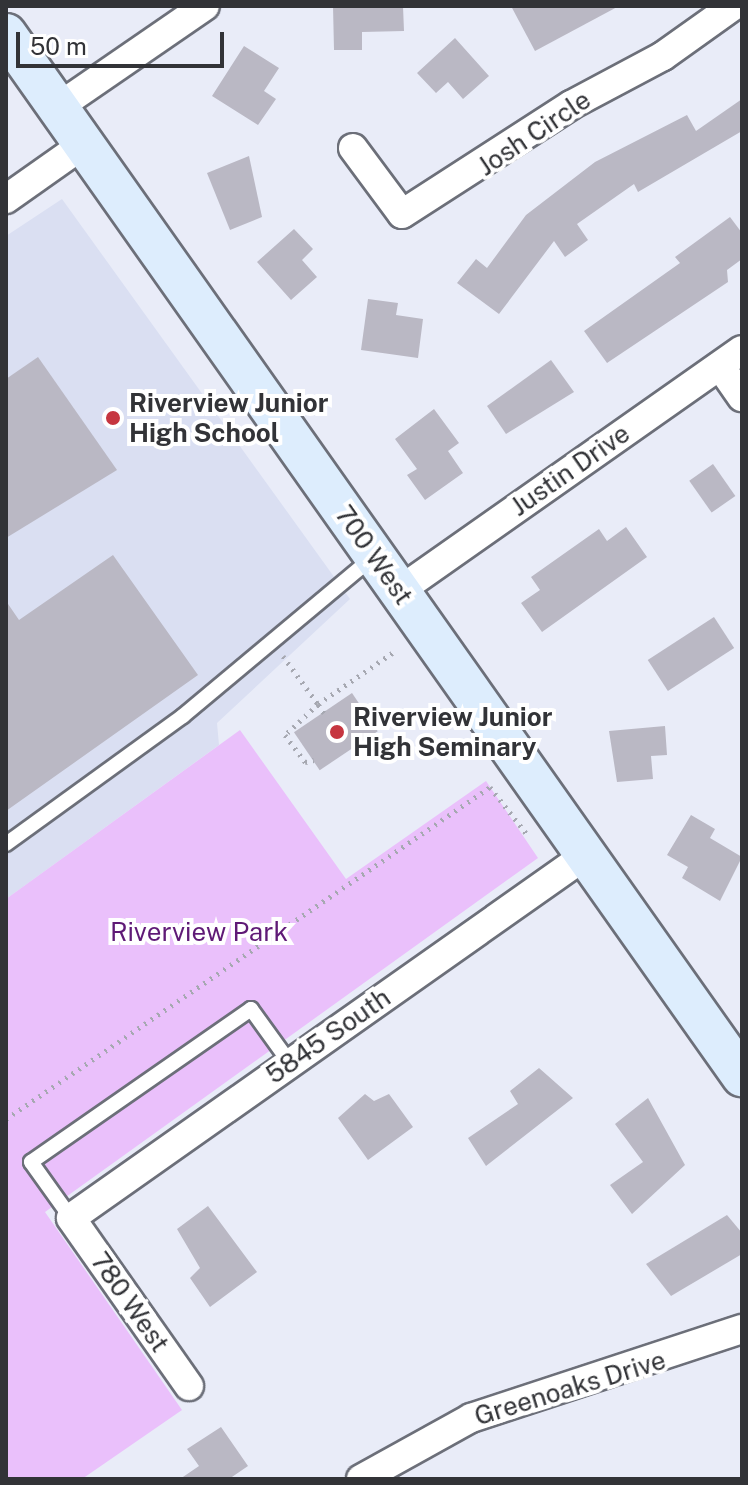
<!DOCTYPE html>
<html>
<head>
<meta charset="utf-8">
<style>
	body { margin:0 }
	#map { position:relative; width:748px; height:1485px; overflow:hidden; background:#e9ecf8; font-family:"Public Sans",sans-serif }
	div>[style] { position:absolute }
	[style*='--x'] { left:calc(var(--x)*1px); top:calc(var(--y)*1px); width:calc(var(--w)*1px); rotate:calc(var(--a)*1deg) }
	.built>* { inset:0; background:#dadff2 }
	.green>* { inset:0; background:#eac0fb }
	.building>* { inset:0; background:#bab8c4; transform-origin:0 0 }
	.path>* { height:5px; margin-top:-2.5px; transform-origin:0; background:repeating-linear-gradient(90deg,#a6a8b1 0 2px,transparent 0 8px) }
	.roads { filter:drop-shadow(2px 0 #6c6f79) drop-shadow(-2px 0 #6c6f79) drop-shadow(0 2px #6c6f79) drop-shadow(0 -2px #6c6f79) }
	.service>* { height:14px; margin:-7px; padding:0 7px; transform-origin:7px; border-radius:7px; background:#fff }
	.minor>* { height:28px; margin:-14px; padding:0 14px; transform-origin:14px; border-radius:14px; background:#fff }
	.secondary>* { height:40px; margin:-20px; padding:0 20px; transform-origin:20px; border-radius:20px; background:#ddedfd }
	.dots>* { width:22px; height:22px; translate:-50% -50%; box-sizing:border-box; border:4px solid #fff; border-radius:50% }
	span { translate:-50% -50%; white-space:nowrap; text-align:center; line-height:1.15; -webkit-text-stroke:8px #fff; paint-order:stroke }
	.street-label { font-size:26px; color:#323337 }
	.poi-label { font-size:26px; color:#323337; font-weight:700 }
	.left { translate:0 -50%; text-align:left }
	.park-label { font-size:26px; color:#5f1a76 }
	.frame { position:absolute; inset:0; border:8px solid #323337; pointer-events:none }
	.scale { position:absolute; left:16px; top:32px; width:208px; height:36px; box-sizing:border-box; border:4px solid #323337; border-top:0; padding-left:10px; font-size:24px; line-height:28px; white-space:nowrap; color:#323337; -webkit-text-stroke:6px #fff; paint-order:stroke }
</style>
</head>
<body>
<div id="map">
	<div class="built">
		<div style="clip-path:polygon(62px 199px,350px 599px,217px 723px,219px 745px,6px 899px,6px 236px)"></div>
	</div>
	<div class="green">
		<div style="clip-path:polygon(240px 730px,346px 879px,486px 781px,538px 858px,45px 1212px,182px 1410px,82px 1479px,6px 1479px,6px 899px)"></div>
	</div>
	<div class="building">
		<div style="clip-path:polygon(333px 6px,403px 6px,404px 31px,362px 32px,362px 50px,334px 50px)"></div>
		<div style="clip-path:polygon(511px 6px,619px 6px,535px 51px)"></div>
		<div style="clip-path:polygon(455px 38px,489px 76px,463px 99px,448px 82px,436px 93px,417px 73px)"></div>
		<div style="clip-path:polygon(244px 46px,279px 68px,264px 91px,276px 99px,258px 125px,212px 96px)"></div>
		<div style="clip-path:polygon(742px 99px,742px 131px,638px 192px,634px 184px,577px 224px,588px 240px,565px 257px,554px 241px,499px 314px,457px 283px,476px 259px,487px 268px,526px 215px,595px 162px,687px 115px,696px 131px)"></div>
		<div style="clip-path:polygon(249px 156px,262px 217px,230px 230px,207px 173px)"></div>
		<div style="clip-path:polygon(730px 217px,742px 233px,742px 259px,727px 270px,728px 282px,607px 363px,584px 331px,680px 263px,675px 257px)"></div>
		<div style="clip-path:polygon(294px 229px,313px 249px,302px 260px,317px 277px,291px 300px,257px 262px)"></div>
		<div style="clip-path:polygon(368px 299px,398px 303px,396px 315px,423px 319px,418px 358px,361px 350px)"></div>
		<div style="clip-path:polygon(38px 357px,117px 470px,6px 538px,6px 379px)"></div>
		<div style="clip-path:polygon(551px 360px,574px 392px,506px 434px,487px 406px)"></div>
		<div style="clip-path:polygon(434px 409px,459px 443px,448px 451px,463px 473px,425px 500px,407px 475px,417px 469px,395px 439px)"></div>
		<div style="left:713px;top:464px;width:39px;height:29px;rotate:55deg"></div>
		<div style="clip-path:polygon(626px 527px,647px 557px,542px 632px,521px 603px,540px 590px,531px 577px,599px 529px,607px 541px)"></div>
		<div style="clip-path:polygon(113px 555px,198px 675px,6px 811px,6px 601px,19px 620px)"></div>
		<div style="left:714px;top:617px;width:37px;height:79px;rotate:57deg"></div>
		<div style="left:352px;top:693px;width:46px;height:70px;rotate:56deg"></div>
		<div style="clip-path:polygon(665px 726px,667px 755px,651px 756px,653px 779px,617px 782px,609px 731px)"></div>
		<div style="clip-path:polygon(691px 815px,715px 829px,710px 838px,742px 857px,720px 901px,682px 878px,688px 867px,667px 855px)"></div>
		<div style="clip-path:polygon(539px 1068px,573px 1098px,486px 1166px,468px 1138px,518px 1104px,510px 1091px)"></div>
		<div style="clip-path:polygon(365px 1094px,374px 1101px,389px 1094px,413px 1127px,368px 1160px,338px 1118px)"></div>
		<div style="clip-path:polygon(648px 1098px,685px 1165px,632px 1214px,610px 1185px,643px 1162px,615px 1124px)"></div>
		<div style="clip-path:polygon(208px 1206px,257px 1272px,210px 1307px,190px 1278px,200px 1268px,177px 1229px)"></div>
		<div style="clip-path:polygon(727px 1215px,742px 1233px,742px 1254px,671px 1296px,646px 1264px)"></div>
		<div style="clip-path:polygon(221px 1427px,248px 1466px,229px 1479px,180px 1479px,199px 1466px,187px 1449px)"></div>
	</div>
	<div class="path">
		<div style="--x:283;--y:656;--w:59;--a:53.9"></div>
		<div style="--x:318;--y:704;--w:45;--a:136.8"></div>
		<div style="--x:285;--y:735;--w:34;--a:53"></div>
		<div style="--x:305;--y:762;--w:9;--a:-13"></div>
		<div style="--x:324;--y:713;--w:11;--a:-124"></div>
		<div style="--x:318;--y:704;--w:93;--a:-34.5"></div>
		<div style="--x:6;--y:1119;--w:587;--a:-34.45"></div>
		<div style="--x:490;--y:787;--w:63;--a:52"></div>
	</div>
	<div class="roads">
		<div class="service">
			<div style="--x:6;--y:844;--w:218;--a:-35.9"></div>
			<div style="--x:183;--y:716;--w:245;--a:-39.9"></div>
			<div style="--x:71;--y:1218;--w:69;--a:-125.5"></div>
			<div style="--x:31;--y:1162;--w:268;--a:-34.8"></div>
			<div style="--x:251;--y:1009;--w:67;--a:54.2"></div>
		</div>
		<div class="minor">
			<div style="--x:58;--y:107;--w:178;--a:-34.5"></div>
			<div style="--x:353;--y:148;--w:82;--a:53.4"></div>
			<div style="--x:402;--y:214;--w:201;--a:-32.8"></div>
			<div style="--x:571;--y:105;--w:104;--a:-28"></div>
			<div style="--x:663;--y:56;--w:86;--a:-35.5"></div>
			<div style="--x:6;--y:199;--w:95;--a:-35.2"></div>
			<div style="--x:720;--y:366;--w:38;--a:55"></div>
			<div style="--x:399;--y:591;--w:419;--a:-35.1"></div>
			<div style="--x:189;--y:1386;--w:205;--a:-125.1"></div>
			<div style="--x:71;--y:1218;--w:630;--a:-35.18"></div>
			<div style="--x:361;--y:1479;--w:126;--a:-29"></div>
			<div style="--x:471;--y:1418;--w:285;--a:-18.2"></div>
		</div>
		<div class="secondary">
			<div style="--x:6;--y:34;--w:1276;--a:54.77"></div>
		</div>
	</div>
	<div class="dots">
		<div style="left:113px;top:418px;background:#c63640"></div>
		<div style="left:337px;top:732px;background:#c63640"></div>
	</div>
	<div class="street-label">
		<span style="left:534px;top:133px;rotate:-34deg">Josh Circle</span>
		<span style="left:570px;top:470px;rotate:-35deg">Justin Drive</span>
		<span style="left:374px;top:555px;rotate:55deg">700 West</span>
		<span style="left:328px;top:1036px;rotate:-35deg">5845 South</span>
		<span style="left:130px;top:1302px;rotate:55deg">780 West</span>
		<span style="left:570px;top:1388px;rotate:-17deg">Greenoaks Drive</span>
	</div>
	<div class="poi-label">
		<span class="left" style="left:129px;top:418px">Riverview Junior<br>High School</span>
		<span class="left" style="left:353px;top:732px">Riverview Junior<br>High Seminary</span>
	</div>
	<div class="park-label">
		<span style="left:199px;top:932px">Riverview Park</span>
	</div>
	<div class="frame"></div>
	<div class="scale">50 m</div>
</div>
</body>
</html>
